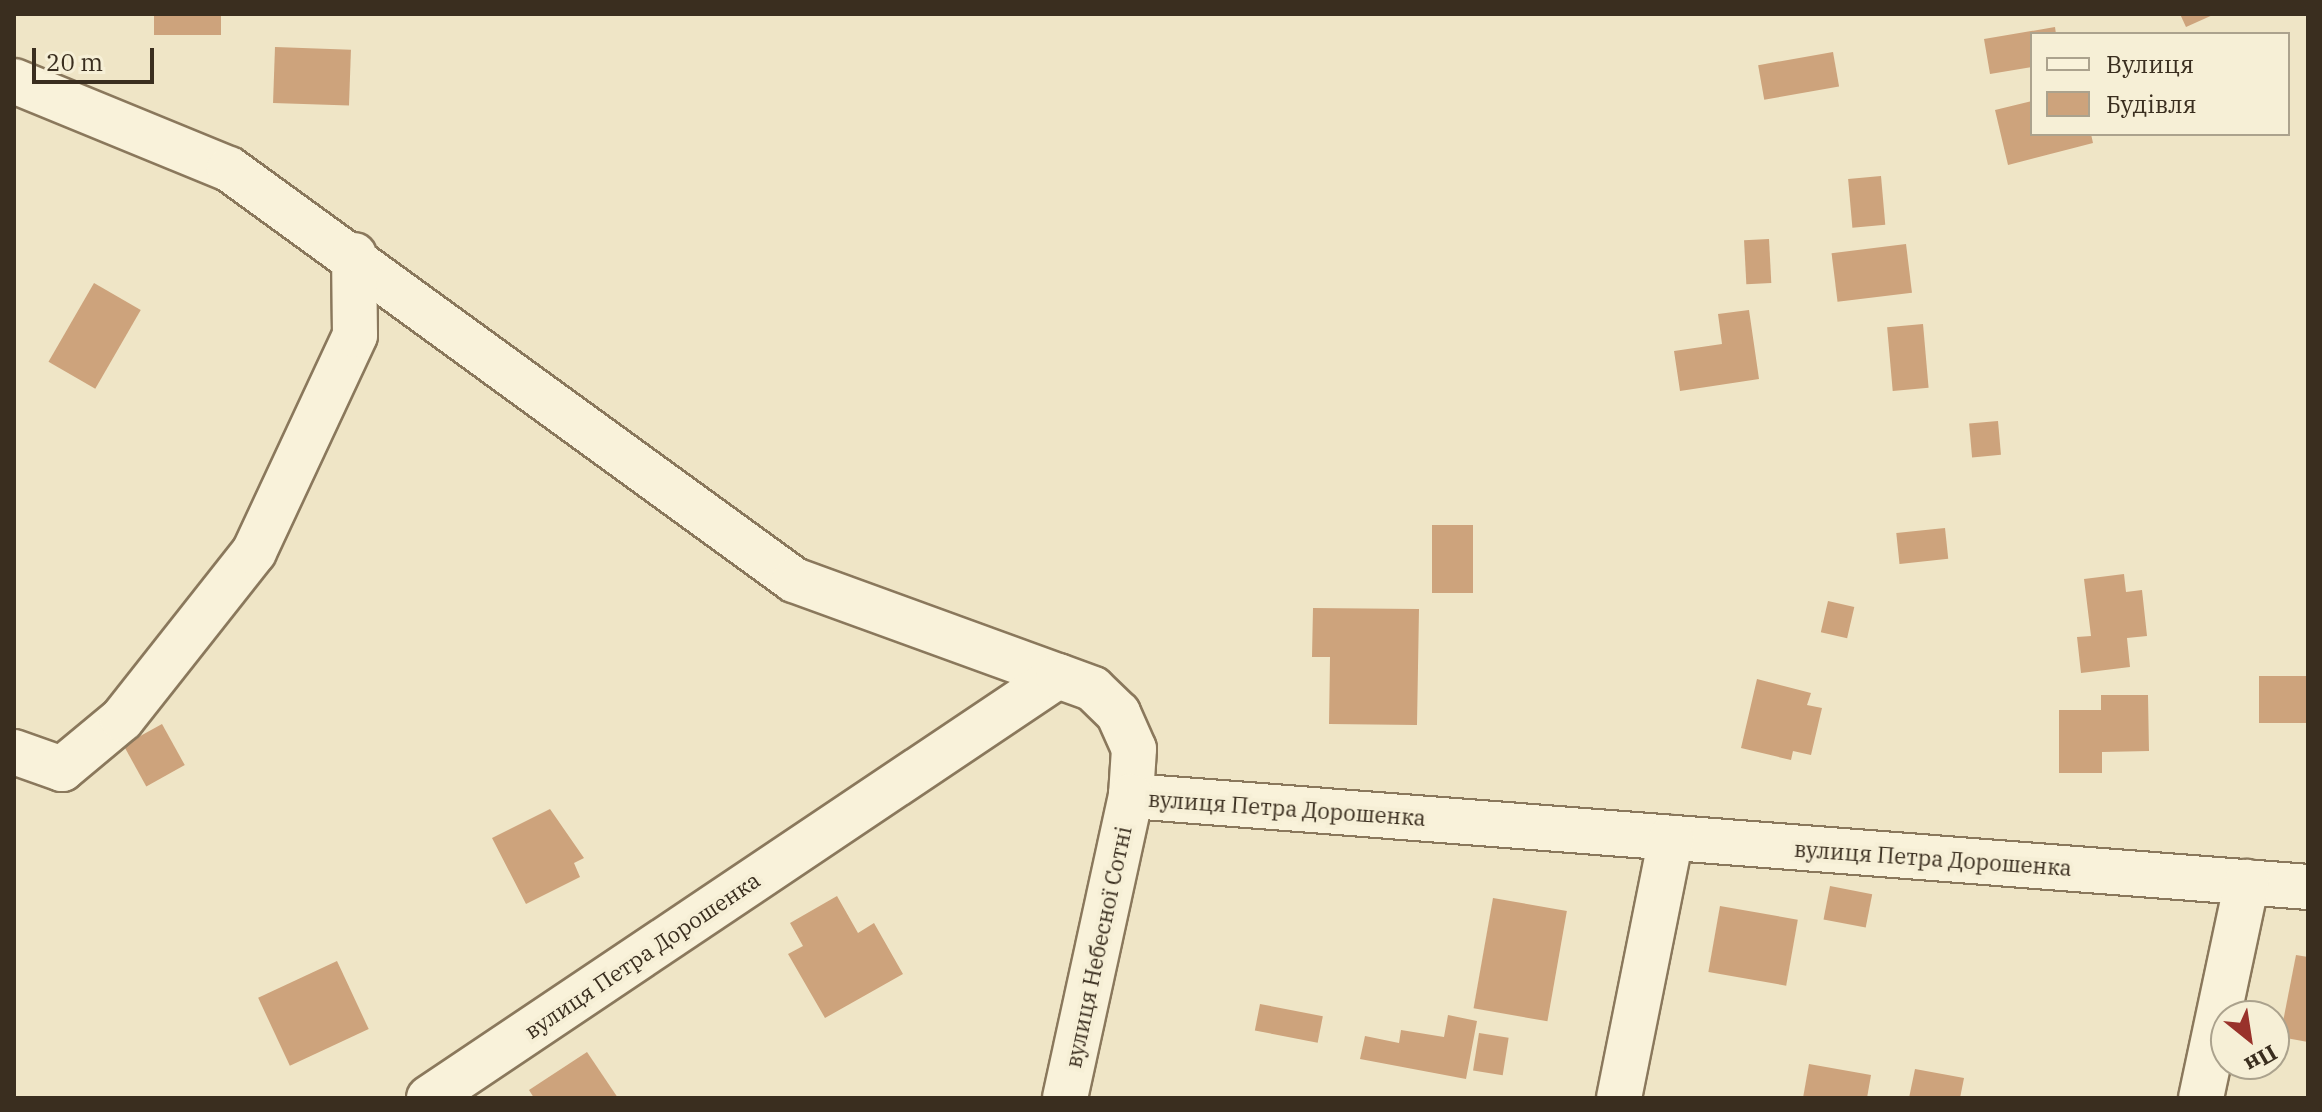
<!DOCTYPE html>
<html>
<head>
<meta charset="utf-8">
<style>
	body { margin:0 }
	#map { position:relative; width:2322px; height:1112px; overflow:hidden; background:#efe5c6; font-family:"IBM Plex Serif",serif }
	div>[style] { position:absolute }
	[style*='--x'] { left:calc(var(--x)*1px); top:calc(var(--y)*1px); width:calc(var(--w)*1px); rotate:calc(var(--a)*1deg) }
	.building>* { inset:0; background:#cda37c; transform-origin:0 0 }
	.roads { filter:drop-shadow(2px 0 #8a785c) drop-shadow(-2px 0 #8a785c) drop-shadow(0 2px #8a785c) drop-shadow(0 -2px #8a785c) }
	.street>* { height:44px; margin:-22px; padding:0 22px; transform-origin:22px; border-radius:22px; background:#f9f2da }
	span { translate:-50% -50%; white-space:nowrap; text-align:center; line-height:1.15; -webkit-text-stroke:8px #f6efd6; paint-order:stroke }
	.street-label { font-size:22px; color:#3a2e1f }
	.frame { position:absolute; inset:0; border:16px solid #3a2e1f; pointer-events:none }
	.legend { position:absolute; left:2030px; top:32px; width:260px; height:104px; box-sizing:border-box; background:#f6efd6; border:2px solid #aba28d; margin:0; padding:10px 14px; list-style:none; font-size:24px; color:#3a2e1f }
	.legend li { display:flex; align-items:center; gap:16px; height:40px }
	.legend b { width:40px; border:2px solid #aba28d }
	.north { position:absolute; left:2210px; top:1000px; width:80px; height:80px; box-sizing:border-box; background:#f6efd6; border:2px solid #aba28d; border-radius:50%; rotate:150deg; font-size:22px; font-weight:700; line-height:32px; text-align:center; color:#3a2e1f }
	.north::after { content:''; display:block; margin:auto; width:28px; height:36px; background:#99322b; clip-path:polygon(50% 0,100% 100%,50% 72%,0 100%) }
	.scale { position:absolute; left:32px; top:48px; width:122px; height:36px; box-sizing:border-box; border:4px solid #3a2e1f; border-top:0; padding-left:10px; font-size:24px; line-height:28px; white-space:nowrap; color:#3a2e1f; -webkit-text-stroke:6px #f6efd6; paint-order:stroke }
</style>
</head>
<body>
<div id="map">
	<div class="building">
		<div style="left:154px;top:14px;width:67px;height:21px"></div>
		<div style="clip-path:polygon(2180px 14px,2215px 14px,2186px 27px)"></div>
		<div style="clip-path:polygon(2055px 27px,2056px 34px,2032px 34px,2032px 67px,1990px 74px,1984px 39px)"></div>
		<div style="left:275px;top:47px;width:76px;height:56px;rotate:2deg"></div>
		<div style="left:1833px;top:52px;width:35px;height:76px;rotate:80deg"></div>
		<div style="clip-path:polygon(2032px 101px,2032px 134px,2091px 134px,2093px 143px,2008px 165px,1995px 110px)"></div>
		<div style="left:1881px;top:176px;width:49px;height:33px;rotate:85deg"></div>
		<div style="left:1769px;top:239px;width:44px;height:25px;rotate:87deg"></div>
		<div style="left:1906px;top:244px;width:49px;height:75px;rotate:83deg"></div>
		<div style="left:94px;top:283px;width:54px;height:91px;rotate:30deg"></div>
		<div style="clip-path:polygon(1749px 310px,1759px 379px,1680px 391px,1674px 351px,1722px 344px,1718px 314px)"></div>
		<div style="left:1923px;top:324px;width:64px;height:36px;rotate:85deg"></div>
		<div style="left:1998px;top:421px;width:34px;height:29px;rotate:85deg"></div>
		<div style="left:1432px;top:525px;width:41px;height:68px"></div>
		<div style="left:1945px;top:528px;width:31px;height:49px;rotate:84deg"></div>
		<div style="clip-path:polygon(2124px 574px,2126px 592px,2142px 590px,2147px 636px,2127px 638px,2130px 667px,2081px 673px,2077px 637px,2091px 636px,2084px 579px)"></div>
		<div style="left:1828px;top:601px;width:27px;height:32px;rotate:13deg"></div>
		<div style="clip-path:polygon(1313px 608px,1419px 609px,1417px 725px,1329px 724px,1330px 657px,1312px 657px)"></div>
		<div style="left:2308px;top:676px;width:47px;height:49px;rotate:90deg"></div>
		<div style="clip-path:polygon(1757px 679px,1811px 693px,1807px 705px,1822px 708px,1811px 755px,1793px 751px,1791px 760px,1741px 748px)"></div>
		<div style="clip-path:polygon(2101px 695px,2148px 695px,2149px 751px,2102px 752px,2102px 773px,2059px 773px,2059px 710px,2101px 710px)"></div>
		<div style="left:162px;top:724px;width:47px;height:44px;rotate:61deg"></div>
		<div style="clip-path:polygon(550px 809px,584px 858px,574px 863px,580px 877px,526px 904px,492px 838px)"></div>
		<div style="left:1830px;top:886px;width:43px;height:34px;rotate:11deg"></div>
		<div style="clip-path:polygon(837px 896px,858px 933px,874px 923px,903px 974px,825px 1018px,788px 954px,803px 946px,790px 923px)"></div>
		<div style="left:1493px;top:898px;width:75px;height:112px;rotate:10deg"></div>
		<div style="left:1720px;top:906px;width:79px;height:67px;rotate:10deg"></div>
		<div style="clip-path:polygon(2296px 955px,2308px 957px,2308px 1042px,2280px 1037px)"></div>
		<div style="left:337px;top:961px;width:75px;height:87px;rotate:65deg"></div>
		<div style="left:1260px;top:1004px;width:64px;height:27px;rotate:11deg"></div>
		<div style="clip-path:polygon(1448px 1015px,1477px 1021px,1466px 1079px,1360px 1059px,1365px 1036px,1399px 1043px,1401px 1030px,1444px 1037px)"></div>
		<div style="left:1479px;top:1033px;width:30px;height:38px;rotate:9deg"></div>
		<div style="clip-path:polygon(587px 1052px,618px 1098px,534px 1098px,529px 1090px)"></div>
		<div style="clip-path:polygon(1809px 1064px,1871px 1075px,1867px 1098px,1803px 1098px)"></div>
		<div style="clip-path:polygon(1915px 1069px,1964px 1078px,1960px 1098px,1909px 1098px)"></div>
	</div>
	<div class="roads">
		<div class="street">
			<div style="--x:14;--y:81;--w:232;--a:22.3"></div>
			<div style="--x:229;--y:169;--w:699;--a:36.03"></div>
			<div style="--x:794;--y:580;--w:281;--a:20"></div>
			<div style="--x:14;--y:752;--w:51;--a:19.5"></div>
			<div style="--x:62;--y:769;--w:78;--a:-39.8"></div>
			<div style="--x:122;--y:719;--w:213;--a:-51.7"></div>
			<div style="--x:254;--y:552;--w:239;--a:-65"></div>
			<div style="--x:355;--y:335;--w:80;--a:-90.7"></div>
			<div style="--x:429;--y:1098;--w:757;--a:-33.86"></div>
			<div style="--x:1058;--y:676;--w:37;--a:20"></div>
			<div style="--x:1093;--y:689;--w:35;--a:44"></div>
			<div style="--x:1118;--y:713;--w:39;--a:66"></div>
			<div style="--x:1134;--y:749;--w:47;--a:93.7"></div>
			<div style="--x:1131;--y:796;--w:1181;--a:4.42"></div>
			<div style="--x:1065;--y:1098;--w:309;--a:-77.7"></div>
			<div style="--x:1619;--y:1098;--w:265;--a:-78.7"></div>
			<div style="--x:2201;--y:1098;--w:221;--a:-78"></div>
		</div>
	</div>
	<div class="street-label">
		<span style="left:1287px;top:808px;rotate:4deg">вулиця Петра Дорошенка</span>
		<span style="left:1933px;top:858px;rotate:4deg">вулиця Петра Дорошенка</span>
		<span style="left:1098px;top:947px;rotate:-78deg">вулиця Небесної Сотні</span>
		<span style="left:642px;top:955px;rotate:-34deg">вулиця Петра Дорошенка</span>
	</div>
	<div class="frame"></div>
	<ul class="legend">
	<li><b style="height:10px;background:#f9f2da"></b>Вулиця</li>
	<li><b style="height:22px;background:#cda37c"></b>Будівля</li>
	</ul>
	<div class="north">Пн</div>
	<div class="scale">20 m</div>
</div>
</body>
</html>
